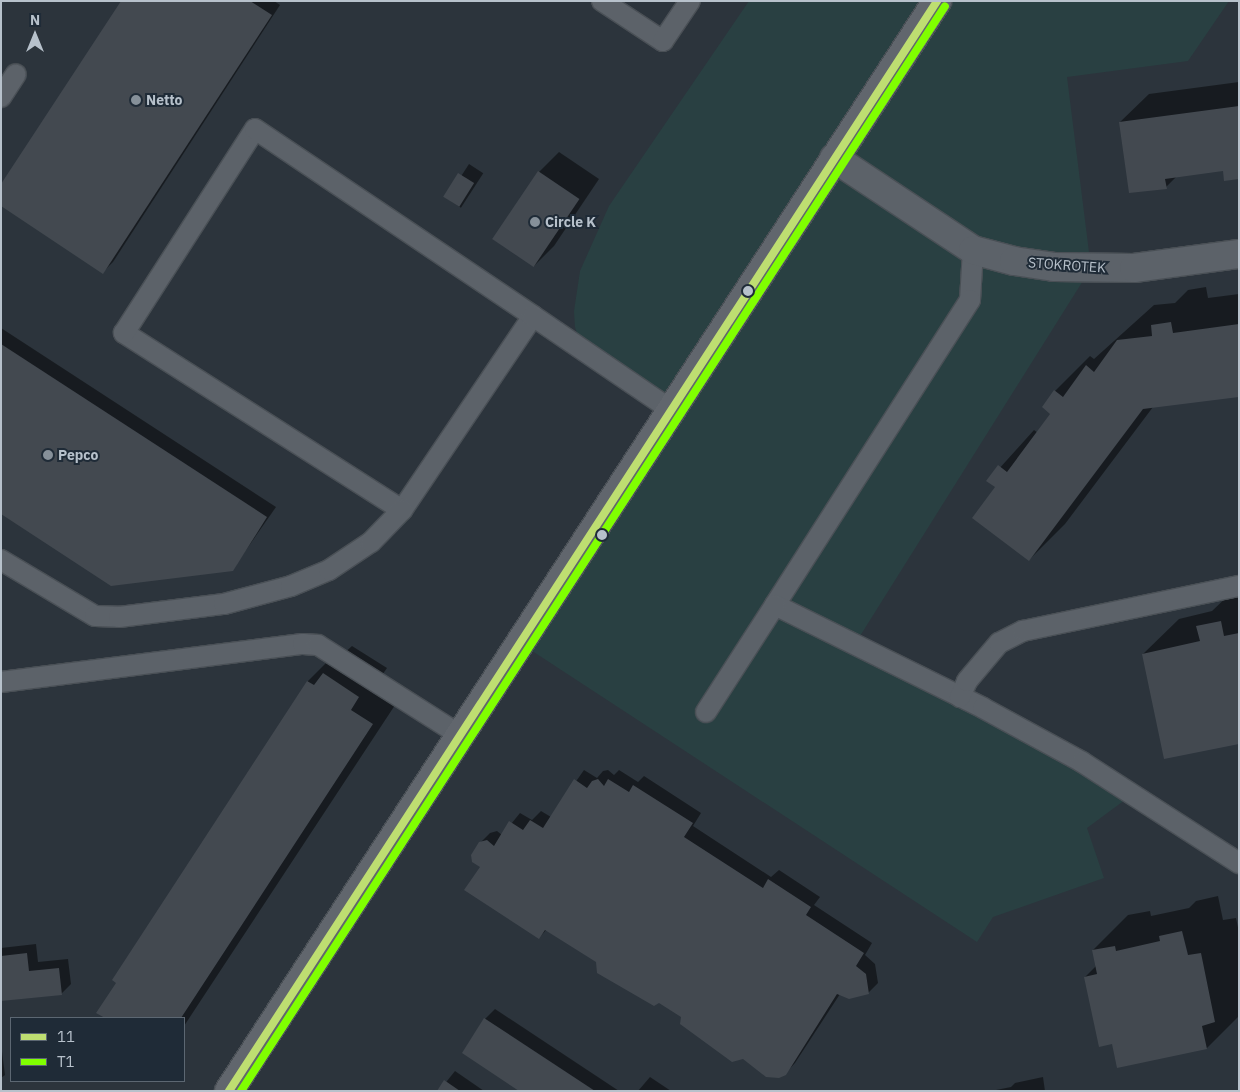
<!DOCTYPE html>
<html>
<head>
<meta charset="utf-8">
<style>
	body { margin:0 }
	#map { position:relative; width:1240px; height:1092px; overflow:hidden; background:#2c343c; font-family:"IBM Plex Sans",sans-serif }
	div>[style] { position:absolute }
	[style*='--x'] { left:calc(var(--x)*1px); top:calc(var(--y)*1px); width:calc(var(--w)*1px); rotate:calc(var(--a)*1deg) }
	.green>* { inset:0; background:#294042 }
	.shadow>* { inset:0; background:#0007; transform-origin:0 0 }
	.building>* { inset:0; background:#434950; transform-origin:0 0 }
	.roads { filter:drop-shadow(1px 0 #4a5056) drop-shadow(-1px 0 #4a5056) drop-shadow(0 1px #4a5056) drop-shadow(0 -1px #4a5056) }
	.lane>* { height:20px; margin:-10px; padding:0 10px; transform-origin:10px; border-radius:10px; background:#5c6269 }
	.street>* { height:28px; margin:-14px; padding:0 14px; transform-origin:14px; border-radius:14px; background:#5c6269 }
	.secondary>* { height:28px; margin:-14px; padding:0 14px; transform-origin:14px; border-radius:14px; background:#61666d }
	.bus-1>* { height:8px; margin:-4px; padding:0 4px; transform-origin:4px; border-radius:4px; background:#bede71 }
	.bus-2>* { height:8px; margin:-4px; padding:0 4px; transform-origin:4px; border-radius:4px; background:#80ff00 }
	.dots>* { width:14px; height:14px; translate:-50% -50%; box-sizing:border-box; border:2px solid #1f2b37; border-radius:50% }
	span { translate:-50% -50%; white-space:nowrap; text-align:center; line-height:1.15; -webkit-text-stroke:4px #1f2b37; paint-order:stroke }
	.poi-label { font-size:14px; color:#b7c1cb; font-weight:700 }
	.left { translate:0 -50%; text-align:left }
	.street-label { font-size:14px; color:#b7c1cb }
	.frame { position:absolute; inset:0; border:2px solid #b7c1cb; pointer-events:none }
	.legend { position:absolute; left:10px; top:1017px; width:175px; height:65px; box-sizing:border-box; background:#1f2b37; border:1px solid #5c6772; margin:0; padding:6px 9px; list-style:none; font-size:15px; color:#b7c1cb }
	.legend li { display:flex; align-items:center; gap:10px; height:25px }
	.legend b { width:25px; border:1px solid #5c6772 }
	.north { position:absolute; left:10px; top:10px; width:50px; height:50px; -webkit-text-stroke:4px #1f2b37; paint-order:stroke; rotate:0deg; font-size:14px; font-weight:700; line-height:20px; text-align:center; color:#b7c1cb }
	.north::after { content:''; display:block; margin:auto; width:18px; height:22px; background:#b7c1cb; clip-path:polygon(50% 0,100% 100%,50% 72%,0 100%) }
</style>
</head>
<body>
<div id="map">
	<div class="green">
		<div style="clip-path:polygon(749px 1px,1229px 1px,1188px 61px,1067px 77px,1091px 268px,855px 644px,1133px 794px,1087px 828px,1104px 878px,993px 917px,977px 942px,520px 643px,670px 409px,582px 349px,575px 327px,574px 311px,580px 271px,609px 206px)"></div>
	</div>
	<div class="shadow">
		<div style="clip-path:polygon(122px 1px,274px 1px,280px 5px,113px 262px,103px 272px)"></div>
		<div style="clip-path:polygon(1239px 82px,1239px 178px,1224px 170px,1177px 176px,1166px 187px,1120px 122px,1149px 94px)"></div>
		<div style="clip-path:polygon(559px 152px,599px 179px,554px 246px,534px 266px,494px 239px,539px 172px)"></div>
		<div style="left:469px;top:164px;width:17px;height:41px;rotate:33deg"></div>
		<div style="clip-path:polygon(1206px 287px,1208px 298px,1239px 294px,1239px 395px,1153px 407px,1065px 524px,1029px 560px,996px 487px,988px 481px,1034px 430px,1038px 433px,1052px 413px,1055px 391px,1090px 356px,1094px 359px,1154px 305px,1175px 303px,1188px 290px)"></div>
		<div style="clip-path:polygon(1px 328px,276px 507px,232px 570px,1px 513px)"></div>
		<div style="clip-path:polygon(1239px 590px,1239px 742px,1143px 654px,1179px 619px,1212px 611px,1233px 591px)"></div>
		<div style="clip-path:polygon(352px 646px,387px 668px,378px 681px,401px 696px,186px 1023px,184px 1026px,184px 1018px,107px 1018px,98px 1012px,117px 983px,114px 980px,308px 681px,336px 653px,341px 656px)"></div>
		<div style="clip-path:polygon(584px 770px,597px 778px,603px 771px,608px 770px,614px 775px,619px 770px,638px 782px,644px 776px,701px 813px,693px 826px,771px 877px,779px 870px,820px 897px,814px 905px,872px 943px,865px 955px,875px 964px,878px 983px,868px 993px,840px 994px,795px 1063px,785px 1074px,744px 1057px,547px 929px,539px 938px,481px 867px,480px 843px,490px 833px,497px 831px,502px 835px,520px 813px,532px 820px,541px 811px,551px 817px)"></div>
		<div style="clip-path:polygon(1218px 896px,1223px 920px,1236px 918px,1239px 932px,1239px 1016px,1207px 1048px,1113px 1043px,1085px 977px,1096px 966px,1093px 950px,1128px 915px,1150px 911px,1151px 916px,1189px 908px,1196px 901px)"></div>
		<div style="clip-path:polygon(36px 944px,38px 962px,68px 959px,71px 984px,61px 994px,1px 1000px,1px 948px)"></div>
		<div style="clip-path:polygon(495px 1009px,619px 1091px,522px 1091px,485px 1019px)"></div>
		<div style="clip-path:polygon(1px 1044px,5px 1075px,1px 1078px)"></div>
		<div style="clip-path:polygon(455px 1071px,484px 1091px,439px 1091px)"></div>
		<div style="clip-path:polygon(650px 1077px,671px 1091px,638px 1091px)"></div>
		<div style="clip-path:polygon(1043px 1077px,1045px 1091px,991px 1091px,1011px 1087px,1015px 1083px)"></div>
	</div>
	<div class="building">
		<div style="clip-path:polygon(121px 1px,250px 1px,272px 15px,103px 274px,1px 206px,1px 184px)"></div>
		<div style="clip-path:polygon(1239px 106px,1239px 179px,1224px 181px,1223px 171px,1165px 179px,1167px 189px,1129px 193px,1119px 122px)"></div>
		<div style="left:538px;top:171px;width:50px;height:82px;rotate:34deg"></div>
		<div style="left:458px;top:173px;width:19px;height:28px;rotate:32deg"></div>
		<div style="clip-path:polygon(1171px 322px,1173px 333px,1239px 324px,1239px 397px,1143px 409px,1029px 561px,972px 518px,995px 487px,986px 481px,998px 465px,1007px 472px,1050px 414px,1042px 407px,1054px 390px,1063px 397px,1086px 365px,1094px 372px,1117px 340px,1152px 336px,1151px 325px)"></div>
		<div style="clip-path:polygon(1px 344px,267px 517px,233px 571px,111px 586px,1px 514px)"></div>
		<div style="clip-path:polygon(1221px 621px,1224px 636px,1239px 633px,1239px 744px,1164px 759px,1142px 654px,1200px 641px,1196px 626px)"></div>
		<div style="clip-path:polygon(323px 673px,359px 697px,351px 710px,373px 724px,181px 1018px,105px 1018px,96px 1013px,116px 983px,112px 980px,307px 681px,314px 685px)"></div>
		<div style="clip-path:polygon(574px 779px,587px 788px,592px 781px,598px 779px,604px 786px,608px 779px,629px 792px,633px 785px,693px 823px,684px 837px,763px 888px,768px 879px,811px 907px,806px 915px,864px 953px,856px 966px,866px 974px,869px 994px,849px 999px,837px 994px,786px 1075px,779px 1078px,766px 1077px,743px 1059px,732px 1062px,680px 1024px,681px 1017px,659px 1003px,654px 1006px,597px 973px,596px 962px,545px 930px,539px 939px,464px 890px,480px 867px,472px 862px,471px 855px,479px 842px,487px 840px,494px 846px,509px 821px,523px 830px,530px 820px,543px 828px)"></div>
		<div style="clip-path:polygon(1182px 931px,1188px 955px,1201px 953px,1215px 1022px,1202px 1026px,1207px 1049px,1117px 1068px,1112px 1044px,1099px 1047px,1084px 977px,1097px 974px,1092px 950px,1115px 946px,1116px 951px,1160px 941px,1159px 936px)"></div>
		<div style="clip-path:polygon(27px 953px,29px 971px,59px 968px,62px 995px,1px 1001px,1px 956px)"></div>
		<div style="clip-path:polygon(484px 1018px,595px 1091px,519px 1091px,462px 1053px)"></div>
		<div style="clip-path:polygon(444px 1080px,460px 1091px,437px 1091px)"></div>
	</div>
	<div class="roads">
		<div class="lane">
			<div style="--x:602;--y:1;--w:73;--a:33.3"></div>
			<div style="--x:663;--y:41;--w:48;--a:-56"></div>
			<div style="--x:1;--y:97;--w:27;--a:-57"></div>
			<div style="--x:973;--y:250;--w:50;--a:93.4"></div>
			<div style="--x:970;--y:300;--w:362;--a:122.6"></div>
			<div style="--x:775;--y:605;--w:232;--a:26.3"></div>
			<div style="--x:983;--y:708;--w:113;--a:28.6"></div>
			<div style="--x:1082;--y:762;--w:187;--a:32.8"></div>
			<div style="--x:533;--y:316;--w:234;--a:124"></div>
			<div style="--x:402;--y:510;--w:330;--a:-147.5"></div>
			<div style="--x:124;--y:333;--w:242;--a:-57.3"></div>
			<div style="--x:255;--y:129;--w:335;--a:33.9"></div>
			<div style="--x:533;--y:316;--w:166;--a:34.2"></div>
			<div style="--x:1;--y:560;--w:109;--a:30.8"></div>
			<div style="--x:95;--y:616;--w:24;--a:2"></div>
			<div style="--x:119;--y:617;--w:106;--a:-7.1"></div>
			<div style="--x:224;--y:604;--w:69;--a:-15"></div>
			<div style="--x:291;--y:586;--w:41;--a:-22.8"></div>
			<div style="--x:329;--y:570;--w:50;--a:-33.7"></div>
			<div style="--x:371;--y:542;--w:45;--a:-45.9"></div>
			<div style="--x:1;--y:682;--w:304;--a:-7.2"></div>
			<div style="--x:303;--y:644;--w:15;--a:4"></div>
			<div style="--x:318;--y:645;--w:168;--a:32.4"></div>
			<div style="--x:960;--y:697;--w:17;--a:-66"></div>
			<div style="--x:967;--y:681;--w:50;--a:-49.9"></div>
			<div style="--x:999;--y:643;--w:27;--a:-27"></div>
			<div style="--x:1023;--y:631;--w:221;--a:-11.8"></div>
			<div style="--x:706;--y:712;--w:127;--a:-57.2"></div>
		</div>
		<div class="street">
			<div style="--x:834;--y:158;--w:167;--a:33.5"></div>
			<div style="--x:973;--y:250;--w:42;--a:15"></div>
			<div style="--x:1014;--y:261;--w:40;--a:8.5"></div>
			<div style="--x:1054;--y:267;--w:80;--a:0.7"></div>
			<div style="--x:1134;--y:268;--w:106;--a:-7.6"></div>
		</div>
		<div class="secondary">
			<div style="--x:229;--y:1091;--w:1300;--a:-56.99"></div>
		</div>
	</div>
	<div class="bus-1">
		<div style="--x:229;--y:1091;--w:1300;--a:-56.99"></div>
	</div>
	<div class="bus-2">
		<div style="--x:241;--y:1091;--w:1293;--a:-57.02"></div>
	</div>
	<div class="dots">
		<div style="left:136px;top:100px;background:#869099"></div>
		<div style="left:535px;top:222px;background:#869099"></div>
		<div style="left:748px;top:291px;background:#b7c1cb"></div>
		<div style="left:48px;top:455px;background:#869099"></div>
		<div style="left:602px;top:535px;background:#b7c1cb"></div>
	</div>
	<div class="poi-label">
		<span class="left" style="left:146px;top:100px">Netto</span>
		<span class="left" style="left:545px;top:222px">Circle K</span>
		<span class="left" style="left:58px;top:455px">Pepco</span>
	</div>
	<div class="street-label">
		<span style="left:1067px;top:265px;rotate:4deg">STOKROTEK</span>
	</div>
	<div class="frame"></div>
	<ul class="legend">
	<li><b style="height:6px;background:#bede71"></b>11</li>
	<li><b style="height:6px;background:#80ff00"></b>T1</li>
	</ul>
	<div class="north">N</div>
</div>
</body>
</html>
